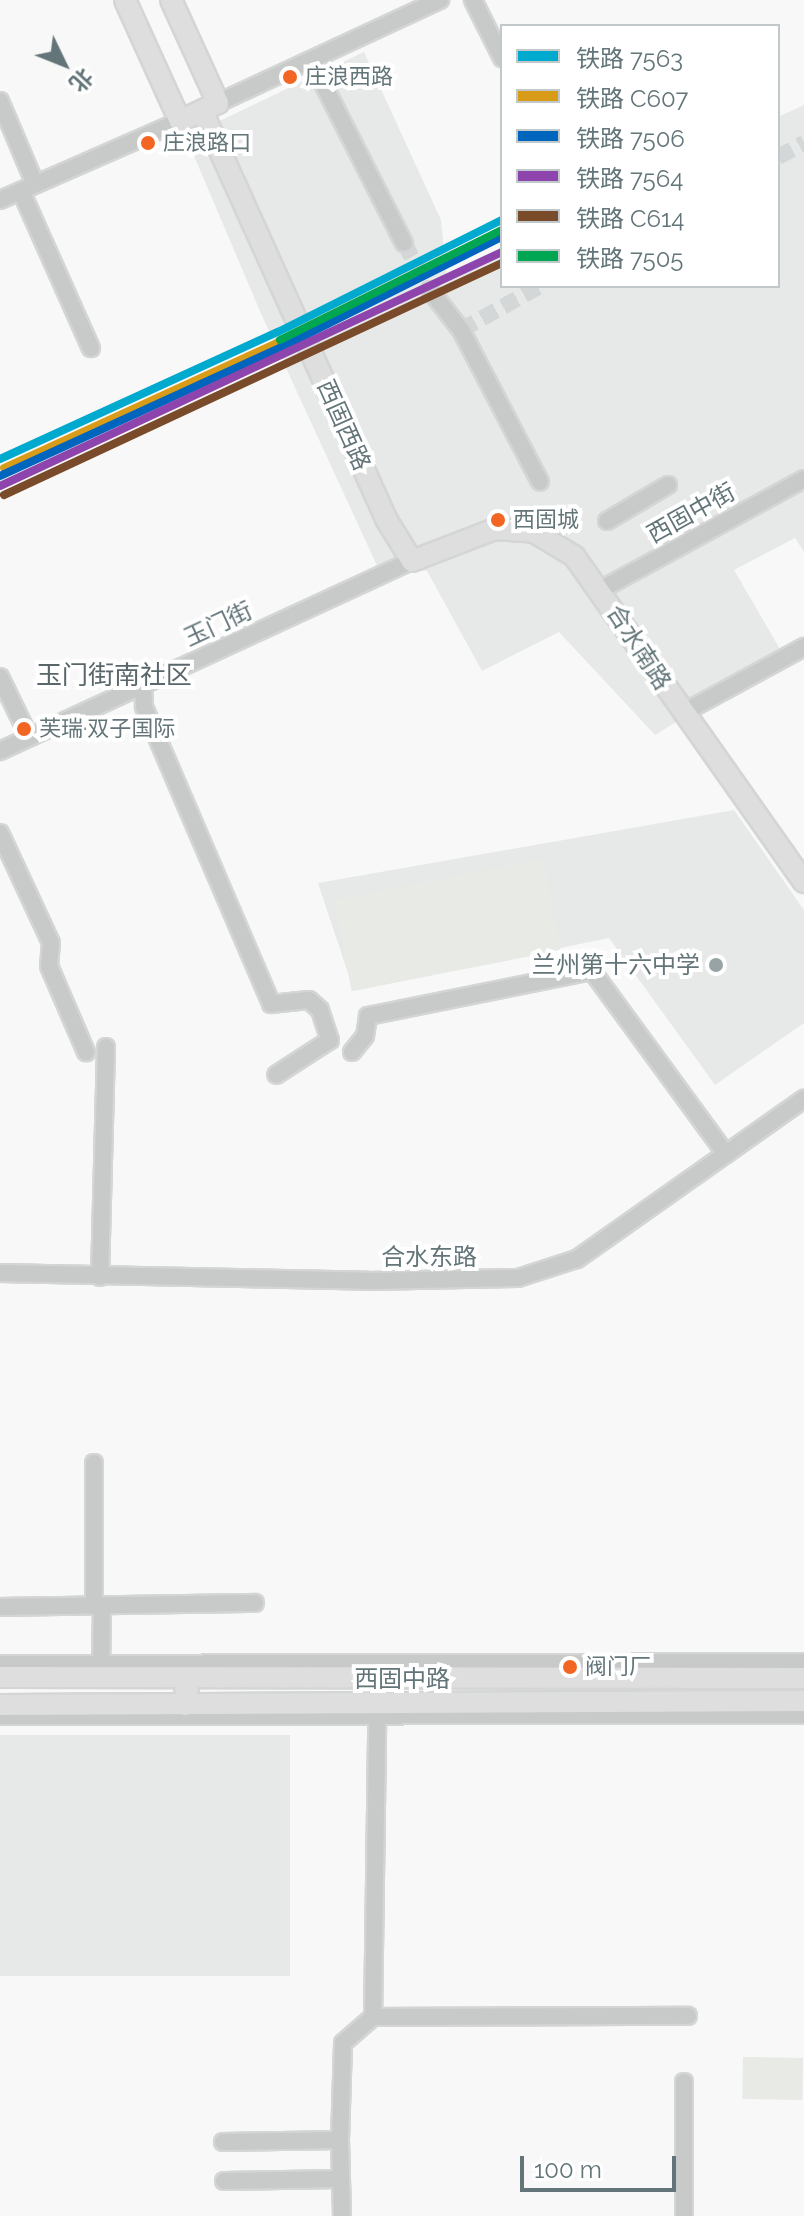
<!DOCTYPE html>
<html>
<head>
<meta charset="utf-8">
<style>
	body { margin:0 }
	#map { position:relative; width:804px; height:2216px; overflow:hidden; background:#f8f8f8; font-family:Raleway,"Noto Sans SC",sans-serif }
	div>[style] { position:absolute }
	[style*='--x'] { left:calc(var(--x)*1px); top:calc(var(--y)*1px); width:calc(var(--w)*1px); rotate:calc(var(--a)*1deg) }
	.built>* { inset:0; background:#e7e9e8; transform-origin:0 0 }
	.green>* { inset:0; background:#e8eae6; transform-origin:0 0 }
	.minor-tunnel>* { height:16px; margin-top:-8px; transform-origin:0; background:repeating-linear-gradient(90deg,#d3d7d8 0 16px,transparent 0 24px) }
	.roads { filter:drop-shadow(2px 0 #d4d5d5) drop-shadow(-2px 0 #d4d5d5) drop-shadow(0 2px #d4d5d5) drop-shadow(0 -2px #d4d5d5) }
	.minor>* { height:16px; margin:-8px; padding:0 8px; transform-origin:8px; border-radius:8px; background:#c8c9c9 }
	.major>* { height:20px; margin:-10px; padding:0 10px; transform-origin:10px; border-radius:10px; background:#dedede }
	.highway>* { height:22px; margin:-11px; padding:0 11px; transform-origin:11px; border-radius:11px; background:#dedede }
	.rail>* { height:3px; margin-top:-1.5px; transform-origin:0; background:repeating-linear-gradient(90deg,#bdc0c1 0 12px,transparent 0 18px) }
	.rail-1>* { height:8px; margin:-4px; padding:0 4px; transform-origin:4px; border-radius:4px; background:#00a9ce }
	.rail-2>* { height:8px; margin:-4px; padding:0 4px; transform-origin:4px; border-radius:4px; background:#d99c18 }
	.rail-3>* { height:8px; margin:-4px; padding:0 4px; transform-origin:4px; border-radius:4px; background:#0065bd }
	.rail-4>* { height:8px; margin:-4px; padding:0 4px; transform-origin:4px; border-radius:4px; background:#8e44ad }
	.rail-5>* { height:8px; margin:-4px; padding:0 4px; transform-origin:4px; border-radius:4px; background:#7a4b2a }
	.rail-6>* { height:8px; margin:-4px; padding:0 4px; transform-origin:4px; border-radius:4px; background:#00a651 }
	.dots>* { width:22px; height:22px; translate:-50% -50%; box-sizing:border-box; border:4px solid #fff; border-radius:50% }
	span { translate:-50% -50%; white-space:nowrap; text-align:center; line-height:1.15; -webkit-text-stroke:8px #fff; paint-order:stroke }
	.bus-label { font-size:22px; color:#637579 }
	.left { translate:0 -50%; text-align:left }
	.street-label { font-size:24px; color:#637579 }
	.poi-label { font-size:24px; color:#637579 }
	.right { translate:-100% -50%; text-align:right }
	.neighbourhood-label { font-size:26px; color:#59676b }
	.legend { position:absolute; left:500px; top:24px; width:280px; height:264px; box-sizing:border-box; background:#fff; border:2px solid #c1c8c9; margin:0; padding:10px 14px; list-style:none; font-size:24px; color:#637579 }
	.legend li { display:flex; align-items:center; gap:16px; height:40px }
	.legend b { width:40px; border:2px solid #c1c8c9 }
	.north { position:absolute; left:24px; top:24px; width:80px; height:80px; -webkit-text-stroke:6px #fff; paint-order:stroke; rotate:133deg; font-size:22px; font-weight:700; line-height:32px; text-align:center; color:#637579 }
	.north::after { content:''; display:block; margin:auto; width:28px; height:36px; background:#637579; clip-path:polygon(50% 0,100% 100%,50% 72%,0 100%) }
	.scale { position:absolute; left:520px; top:2156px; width:156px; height:36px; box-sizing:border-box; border:4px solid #637579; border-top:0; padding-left:10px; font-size:24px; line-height:28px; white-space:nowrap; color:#637579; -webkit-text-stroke:6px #fff; paint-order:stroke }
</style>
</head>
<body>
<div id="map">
	<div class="built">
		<div style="clip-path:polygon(364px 52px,441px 220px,447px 279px,502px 252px,502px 286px,778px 286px,778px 117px,804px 105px,804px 552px,795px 538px,734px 570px,784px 656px,655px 735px,559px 632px,482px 671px,427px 571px,379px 570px,262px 316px,186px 137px)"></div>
		<div style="clip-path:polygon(734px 810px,804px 910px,804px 1023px,715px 1085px,609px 938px,354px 991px,318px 883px)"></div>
		<div style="left:0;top:1735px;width:290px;height:241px"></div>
	</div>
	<div class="green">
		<div style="left:543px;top:859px;width:93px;height:213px;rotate:79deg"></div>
		<div style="left:743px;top:2057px;width:60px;height:42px;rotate:1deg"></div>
	</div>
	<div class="minor-tunnel">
		<div style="--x:778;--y:157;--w:30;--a:-28"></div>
		<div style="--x:404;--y:243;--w:54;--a:61"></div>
		<div style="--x:461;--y:330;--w:90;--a:-29.1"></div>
	</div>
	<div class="roads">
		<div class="minor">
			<div style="--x:473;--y:0;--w:65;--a:63.4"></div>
			<div style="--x:311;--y:60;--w:205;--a:63.1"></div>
			<div style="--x:0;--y:101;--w:90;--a:67.1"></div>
			<div style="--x:218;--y:103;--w:245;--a:-24.9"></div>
			<div style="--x:21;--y:191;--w:172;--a:66"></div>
			<div style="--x:0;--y:200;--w:197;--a:-23.7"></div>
			<div style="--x:430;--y:290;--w:51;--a:52.2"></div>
			<div style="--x:461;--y:330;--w:171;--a:62.5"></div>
			<div style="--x:607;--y:521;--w:71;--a:-30.5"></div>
			<div style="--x:602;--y:589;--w:230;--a:-28.6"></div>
			<div style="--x:0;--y:677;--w:67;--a:64.2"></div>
			<div style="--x:143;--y:685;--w:22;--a:87"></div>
			<div style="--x:144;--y:707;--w:323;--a:66.8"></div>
			<div style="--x:271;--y:1004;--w:38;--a:-6"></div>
			<div style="--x:309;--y:1000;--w:15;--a:42"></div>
			<div style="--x:320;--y:1010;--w:32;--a:72"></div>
			<div style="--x:330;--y:1040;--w:64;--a:147.1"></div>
			<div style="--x:683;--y:713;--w:138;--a:-28.6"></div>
			<div style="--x:0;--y:751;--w:454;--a:-24.8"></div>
			<div style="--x:0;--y:833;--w:121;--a:65.1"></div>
			<div style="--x:51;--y:943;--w:23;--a:95"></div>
			<div style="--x:49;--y:966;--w:94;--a:66.7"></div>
			<div style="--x:352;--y:1052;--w:21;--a:-51"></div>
			<div style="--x:365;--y:1036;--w:20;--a:-81"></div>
			<div style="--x:368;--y:1016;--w:228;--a:-11.4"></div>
			<div style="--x:592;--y:971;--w:227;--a:53.8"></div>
			<div style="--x:0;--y:1273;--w:369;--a:1.2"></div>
			<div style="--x:369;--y:1281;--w:149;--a:-1.2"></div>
			<div style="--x:518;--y:1278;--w:62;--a:-17.9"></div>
			<div style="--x:577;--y:1259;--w:278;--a:-35.2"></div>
			<div style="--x:100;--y:1277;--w:230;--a:-88.5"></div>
			<div style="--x:94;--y:1463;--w:143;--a:90"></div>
			<div style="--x:0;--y:1607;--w:255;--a:-0.9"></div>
			<div style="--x:0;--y:1664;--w:804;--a:-0.14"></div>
			<div style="--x:378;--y:1665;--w:352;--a:90.8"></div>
			<div style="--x:373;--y:2017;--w:315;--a:-0.2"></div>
			<div style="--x:101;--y:1673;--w:68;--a:-89.2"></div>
			<div style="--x:0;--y:1716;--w:804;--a:-0.07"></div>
			<div style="--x:684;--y:2082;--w:134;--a:90"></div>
			<div style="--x:340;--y:2140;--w:97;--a:-88.2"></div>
			<div style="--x:343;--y:2043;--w:40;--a:-41"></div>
			<div style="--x:223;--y:2142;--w:117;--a:-1"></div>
			<div style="--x:340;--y:2140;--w:76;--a:88.5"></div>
			<div style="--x:224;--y:2181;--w:117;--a:-1"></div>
		</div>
		<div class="major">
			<div style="--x:125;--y:0;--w:133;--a:65.6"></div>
			<div style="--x:180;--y:121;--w:42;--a:-25.3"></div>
			<div style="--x:218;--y:103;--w:113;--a:-114.5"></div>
			<div style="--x:202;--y:111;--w:448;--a:65.7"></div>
			<div style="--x:386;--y:519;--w:49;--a:58.2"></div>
			<div style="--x:412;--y:561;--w:89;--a:-21.1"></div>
			<div style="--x:495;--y:529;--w:39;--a:4"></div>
			<div style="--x:534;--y:532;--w:47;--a:31"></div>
			<div style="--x:574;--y:556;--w:399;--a:54.8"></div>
			<div style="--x:0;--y:1677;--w:804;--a:0.07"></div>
			<div style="--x:0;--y:1705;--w:804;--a:-0.29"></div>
		</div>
		<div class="highway">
			<div style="--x:186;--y:1704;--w:25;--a:-88"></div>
		</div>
	</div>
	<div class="rail">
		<div style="--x:0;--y:468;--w:308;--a:-24.6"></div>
	</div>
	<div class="rail-1">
		<div style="--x:0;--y:459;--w:306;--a:-24.6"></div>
		<div style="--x:278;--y:332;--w:250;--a:-26.6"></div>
	</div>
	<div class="rail-2">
		<div style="--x:4;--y:468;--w:306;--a:-24.6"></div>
		<div style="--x:282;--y:341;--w:246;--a:-26.6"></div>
	</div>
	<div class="rail-3">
		<div style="--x:0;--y:476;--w:312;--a:-24.6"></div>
		<div style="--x:284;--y:346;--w:244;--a:-26.6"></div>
	</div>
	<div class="rail-4">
		<div style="--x:0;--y:486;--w:554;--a:-24.99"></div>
	</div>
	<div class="rail-5">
		<div style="--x:4;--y:495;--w:549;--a:-24.98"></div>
	</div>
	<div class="rail-6">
		<div style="--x:280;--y:340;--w:248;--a:-26.4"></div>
	</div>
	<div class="dots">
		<div style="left:290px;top:77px;background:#f26522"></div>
		<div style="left:148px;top:143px;background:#f26522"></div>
		<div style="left:498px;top:520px;background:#f26522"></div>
		<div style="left:24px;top:729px;background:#f26522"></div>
		<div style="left:716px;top:965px;background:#97a3a5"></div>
		<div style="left:570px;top:1667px;background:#f26522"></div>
	</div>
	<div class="bus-label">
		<span class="left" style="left:305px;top:77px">庄浪西路</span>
		<span class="left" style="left:163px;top:143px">庄浪路口</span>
		<span class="left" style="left:513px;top:520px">西固城</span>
		<span class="left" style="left:39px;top:729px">芙瑞·双子国际</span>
		<span class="left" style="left:585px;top:1667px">阀门厂</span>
	</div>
	<div class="street-label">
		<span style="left:344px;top:425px;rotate:66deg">西固西路</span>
		<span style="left:691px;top:513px;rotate:-29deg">西固中街</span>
		<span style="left:218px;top:624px;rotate:-25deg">玉门街</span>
		<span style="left:639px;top:647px;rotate:57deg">合水南路</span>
		<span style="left:429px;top:1257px">合水东路</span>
		<span style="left:402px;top:1679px">西固中路</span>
	</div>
	<div class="poi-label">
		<span class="right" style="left:700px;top:965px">兰州第十六中学</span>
	</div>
	<div class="neighbourhood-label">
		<span style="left:114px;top:676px">玉门街南社区</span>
	</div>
	<ul class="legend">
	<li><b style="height:10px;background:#00a9ce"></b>铁路 7563</li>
	<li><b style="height:10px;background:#d99c18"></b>铁路 C607</li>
	<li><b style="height:10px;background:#0065bd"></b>铁路 7506</li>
	<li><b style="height:10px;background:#8e44ad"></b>铁路 7564</li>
	<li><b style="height:10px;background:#7a4b2a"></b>铁路 C614</li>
	<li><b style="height:10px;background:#00a651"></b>铁路 7505</li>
	</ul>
	<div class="north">北</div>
	<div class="scale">100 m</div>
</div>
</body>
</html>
